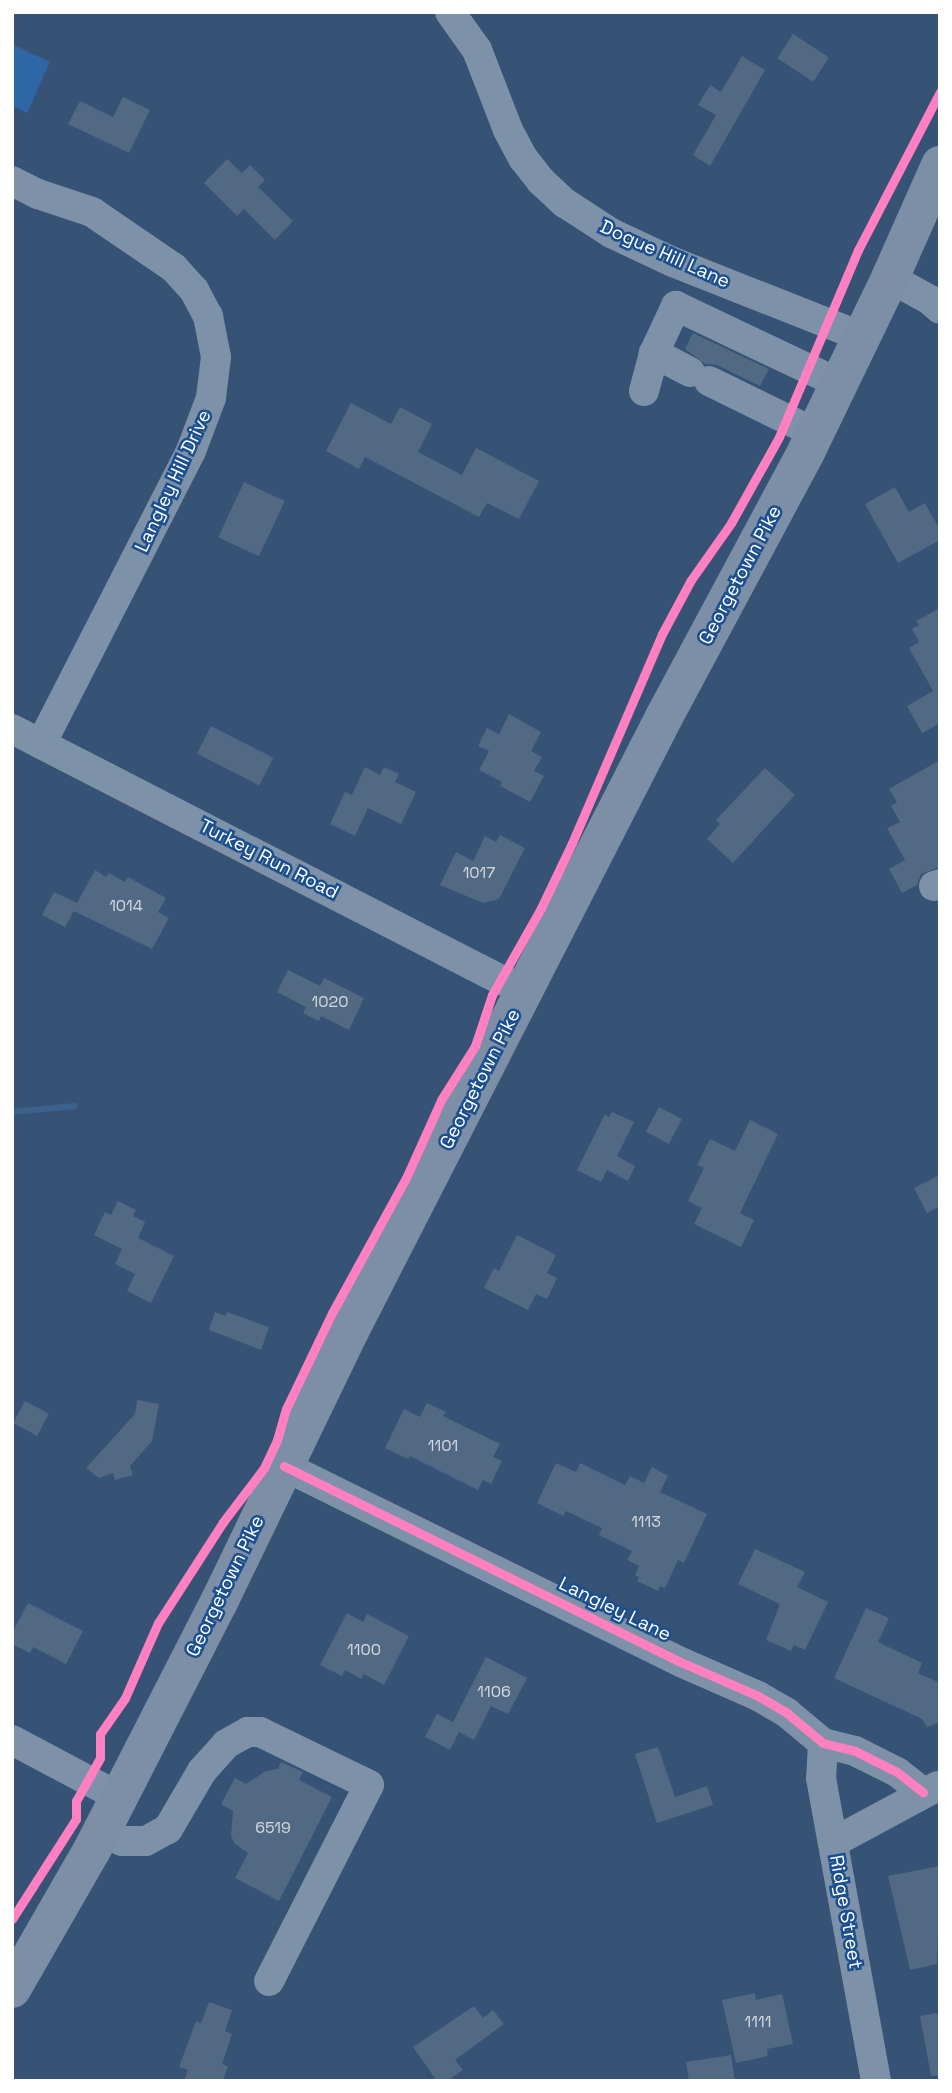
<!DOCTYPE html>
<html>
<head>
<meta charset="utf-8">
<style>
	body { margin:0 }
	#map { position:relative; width:952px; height:2093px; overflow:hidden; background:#365274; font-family:"Space Grotesk",sans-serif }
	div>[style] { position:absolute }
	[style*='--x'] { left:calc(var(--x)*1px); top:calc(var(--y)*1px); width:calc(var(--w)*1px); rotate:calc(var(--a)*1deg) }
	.green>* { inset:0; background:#2f66a5 }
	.stream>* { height:6px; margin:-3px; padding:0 3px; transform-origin:3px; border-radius:3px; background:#3b618d }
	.building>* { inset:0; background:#526984; transform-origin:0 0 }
	.minor>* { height:30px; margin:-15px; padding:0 15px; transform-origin:15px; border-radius:15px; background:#7d92a8 }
	.major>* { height:38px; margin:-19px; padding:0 19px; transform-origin:19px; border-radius:19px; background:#7d8ea7 }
	.cycleway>* { height:9px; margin:-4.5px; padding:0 4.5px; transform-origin:4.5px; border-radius:4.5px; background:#ff80c0 }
	span { translate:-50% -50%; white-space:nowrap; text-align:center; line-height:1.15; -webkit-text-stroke:5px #1b4f8f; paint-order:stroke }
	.number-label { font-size:16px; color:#d4dae0 }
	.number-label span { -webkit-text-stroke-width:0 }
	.street-label { font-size:19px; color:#fff }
	.frame { position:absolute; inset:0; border:14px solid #fff; pointer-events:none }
</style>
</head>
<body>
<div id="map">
	<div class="green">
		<div style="clip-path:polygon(12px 44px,50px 62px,27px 113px,12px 106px)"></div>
	</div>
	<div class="stream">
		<div style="--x:12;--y:1112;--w:63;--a:-5.4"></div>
	</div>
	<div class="building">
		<div style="left:793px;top:34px;width:43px;height:29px;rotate:33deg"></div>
		<div style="clip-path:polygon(742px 56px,765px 70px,710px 166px,693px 155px,716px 115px,698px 105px,710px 85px,721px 92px)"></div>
		<div style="clip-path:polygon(123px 97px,150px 110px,129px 153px,68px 124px,80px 101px,113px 117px)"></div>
		<div style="clip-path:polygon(227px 159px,242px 173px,250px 165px,265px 180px,258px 187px,293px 221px,275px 240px,244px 209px,237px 216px,204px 183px)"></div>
		<div style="clip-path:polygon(693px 333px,769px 369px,760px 386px,717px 365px,705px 364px,685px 349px)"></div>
		<div style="clip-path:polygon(351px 403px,391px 424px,400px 407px,432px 424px,418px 452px,462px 475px,476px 448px,539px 481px,519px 519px,487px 503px,479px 517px,365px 457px,359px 469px,326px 451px)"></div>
		<div style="left:244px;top:482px;width:45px;height:61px;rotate:25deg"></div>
		<div style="clip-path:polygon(895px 487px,909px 512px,925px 503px,940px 530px,940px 540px,898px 563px,865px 504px)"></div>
		<div style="clip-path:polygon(940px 608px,940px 723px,922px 733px,907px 706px,933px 691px,909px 648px,919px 642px,912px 629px,919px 625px,916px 621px)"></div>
		<div style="clip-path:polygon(509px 714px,541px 732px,531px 751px,542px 757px,534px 771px,544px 776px,530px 802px,500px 786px,502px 782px,479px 770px,489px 751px,478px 746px,487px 728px,499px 734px)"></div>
		<div style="left:211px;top:726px;width:70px;height:31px;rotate:27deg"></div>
		<div style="clip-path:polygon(940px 760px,940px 867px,921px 874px,917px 885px,902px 893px,889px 869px,905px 860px,887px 828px,900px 822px,891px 806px,897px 802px,889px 789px)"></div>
		<div style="clip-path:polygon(365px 767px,380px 775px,384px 767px,399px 774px,395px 782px,416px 792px,401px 824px,368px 808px,355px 836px,330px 824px,345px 792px,352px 795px)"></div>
		<div style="clip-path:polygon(765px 768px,795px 795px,733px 863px,707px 839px,720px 824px,716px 820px)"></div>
		<div style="clip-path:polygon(500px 835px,525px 848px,499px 899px,483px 903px,440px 885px,456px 852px,473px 861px,485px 836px,496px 842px)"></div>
		<div style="clip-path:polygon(95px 870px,106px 877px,109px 873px,125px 882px,128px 877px,166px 898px,158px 912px,169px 918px,152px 949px,74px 911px,65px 927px,42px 915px,54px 892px,77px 903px)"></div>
		<div style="clip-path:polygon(288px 970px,320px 986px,324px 978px,364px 998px,349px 1030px,321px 1016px,319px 1021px,303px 1013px,306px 1007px,277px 992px)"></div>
		<div style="left:659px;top:1107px;width:26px;height:28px;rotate:28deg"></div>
		<div style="clip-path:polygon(612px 1112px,634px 1122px,617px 1156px,635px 1166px,628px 1181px,607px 1170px,601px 1182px,577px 1170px,605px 1114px,609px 1117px)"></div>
		<div style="clip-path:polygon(750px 1120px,778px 1134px,740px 1213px,754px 1220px,741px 1247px,694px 1224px,702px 1208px,688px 1201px,704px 1168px,697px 1165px,710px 1139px,735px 1151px)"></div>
		<div style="clip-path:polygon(940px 1175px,940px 1206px,927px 1213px,914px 1188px)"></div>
		<div style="clip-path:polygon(118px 1201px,136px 1210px,133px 1216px,145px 1222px,138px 1238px,174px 1256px,151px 1303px,127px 1291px,135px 1274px,115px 1264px,122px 1249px,94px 1235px,105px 1212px,111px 1215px)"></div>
		<div style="clip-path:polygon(517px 1235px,556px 1255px,547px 1273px,557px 1278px,547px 1299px,536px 1294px,528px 1310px,484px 1288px,494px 1268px,499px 1271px)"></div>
		<div style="clip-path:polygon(215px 1312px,226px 1316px,227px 1312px,269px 1327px,261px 1350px,209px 1330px)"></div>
		<div style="clip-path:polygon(137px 1400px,159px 1404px,152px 1441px,130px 1466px,133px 1475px,115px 1480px,113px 1473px,99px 1478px,86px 1468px,135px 1414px)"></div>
		<div style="left:25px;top:1401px;width:27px;height:25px;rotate:28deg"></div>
		<div style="clip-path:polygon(427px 1403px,446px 1412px,443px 1416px,500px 1444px,493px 1457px,502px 1461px,491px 1484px,483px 1480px,478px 1490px,410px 1456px,408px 1459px,385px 1448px,404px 1409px,420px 1417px)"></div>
		<div style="clip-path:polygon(556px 1463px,576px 1472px,580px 1463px,625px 1485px,630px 1476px,644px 1483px,652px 1467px,668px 1476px,660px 1492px,707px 1514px,684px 1563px,678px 1560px,665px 1588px,660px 1586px,658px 1591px,637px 1581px,639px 1577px,635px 1575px,639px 1566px,627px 1560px,632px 1551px,599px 1535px,602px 1528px,566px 1511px,563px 1516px,537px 1503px)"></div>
		<div style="clip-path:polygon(755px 1549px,805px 1572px,797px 1587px,828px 1602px,805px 1650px,794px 1645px,791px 1651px,766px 1640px,780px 1604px,738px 1584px)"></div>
		<div style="clip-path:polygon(28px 1603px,83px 1631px,66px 1664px,33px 1647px,30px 1653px,12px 1644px,12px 1633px)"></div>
		<div style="clip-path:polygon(866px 1608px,889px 1618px,878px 1642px,922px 1663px,918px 1673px,940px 1683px,940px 1722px,927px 1727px,922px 1719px,834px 1678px)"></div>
		<div style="clip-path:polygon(347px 1613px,363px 1622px,367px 1614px,409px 1636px,384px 1685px,364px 1674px,361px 1679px,345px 1670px,342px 1676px,320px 1665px)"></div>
		<div style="clip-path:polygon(486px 1657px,527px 1678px,508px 1714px,491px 1706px,474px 1740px,459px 1732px,450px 1750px,425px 1737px,437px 1714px,453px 1722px)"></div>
		<div style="clip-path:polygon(658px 1747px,675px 1797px,707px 1786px,713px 1805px,657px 1823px,635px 1754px)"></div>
		<div style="clip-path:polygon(281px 1762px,303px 1772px,299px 1780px,332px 1797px,279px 1901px,235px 1878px,248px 1853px,235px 1844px,231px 1836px,233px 1811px,221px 1804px,235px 1778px,246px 1784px,266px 1771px,278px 1769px)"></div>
		<div style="clip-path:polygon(940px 1866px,937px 1964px,910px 1970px,888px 1876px)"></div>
		<div style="clip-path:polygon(755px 1993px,756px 2000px,782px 1994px,793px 2044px,767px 2049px,768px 2056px,736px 2063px,722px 2000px)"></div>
		<div style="clip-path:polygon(209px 2002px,232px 2010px,225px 2031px,232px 2034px,222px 2064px,228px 2066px,223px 2081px,184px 2081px,188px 2070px,179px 2067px,196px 2021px,201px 2023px)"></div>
		<div style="clip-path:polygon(474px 2006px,483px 2018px,493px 2010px,504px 2024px,455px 2060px,463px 2070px,447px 2081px,437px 2081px,413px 2047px)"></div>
		<div style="clip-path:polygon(936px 2013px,940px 2016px,940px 2075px,931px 2076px,920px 2016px)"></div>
		<div style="clip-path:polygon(731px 2055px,735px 2081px,689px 2081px,686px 2062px)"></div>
	</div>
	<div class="minor">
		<div style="--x:450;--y:12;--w:47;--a:54.6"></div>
		<div style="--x:477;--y:50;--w:86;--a:68.8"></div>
		<div style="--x:508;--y:130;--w:32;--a:62"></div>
		<div style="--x:523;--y:158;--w:29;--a:52"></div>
		<div style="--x:541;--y:181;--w:33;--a:43"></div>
		<div style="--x:565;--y:203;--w:55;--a:33.1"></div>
		<div style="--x:611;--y:233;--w:68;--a:25.1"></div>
		<div style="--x:673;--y:262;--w:201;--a:21.6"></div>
		<div style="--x:12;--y:181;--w:29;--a:27"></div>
		<div style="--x:38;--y:194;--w:57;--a:18.4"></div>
		<div style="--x:92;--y:212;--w:99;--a:34.3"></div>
		<div style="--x:174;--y:268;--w:30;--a:48"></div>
		<div style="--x:194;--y:290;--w:30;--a:62"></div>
		<div style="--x:208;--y:316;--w:42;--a:79"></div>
		<div style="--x:216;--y:357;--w:41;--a:97"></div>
		<div style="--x:211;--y:398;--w:57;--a:110.7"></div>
		<div style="--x:191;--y:451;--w:329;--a:117.1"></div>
		<div style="--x:890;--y:278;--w:46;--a:28.8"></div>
		<div style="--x:930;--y:300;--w:13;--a:42"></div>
		<div style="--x:690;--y:372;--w:41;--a:-152.2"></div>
		<div style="--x:654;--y:353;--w:52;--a:-64.9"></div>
		<div style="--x:676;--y:306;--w:179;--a:25.4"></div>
		<div style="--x:709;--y:381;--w:118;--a:26.1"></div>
		<div style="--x:644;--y:391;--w:39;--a:-75"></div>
		<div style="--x:12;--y:729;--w:550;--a:27.17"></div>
		<div style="--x:501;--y:980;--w:26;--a:18"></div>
		<div style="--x:934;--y:886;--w:6;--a:-18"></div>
		<div style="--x:284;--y:1466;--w:445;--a:26.3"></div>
		<div style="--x:683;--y:1663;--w:82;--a:23.7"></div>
		<div style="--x:758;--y:1696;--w:34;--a:30"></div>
		<div style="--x:787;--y:1713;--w:47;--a:39.8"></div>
		<div style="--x:823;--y:1743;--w:33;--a:14"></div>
		<div style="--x:855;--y:1751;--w:47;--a:26.6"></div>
		<div style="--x:897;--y:1772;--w:33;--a:38"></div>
		<div style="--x:12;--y:1740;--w:121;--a:28"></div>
		<div style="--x:823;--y:1743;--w:35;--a:93"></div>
		<div style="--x:821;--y:1778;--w:308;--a:79.7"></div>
		<div style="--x:101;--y:1832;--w:23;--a:23"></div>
		<div style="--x:122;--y:1841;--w:24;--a:0"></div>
		<div style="--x:146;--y:1841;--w:25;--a:-29"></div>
		<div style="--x:168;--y:1829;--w:67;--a:-59.6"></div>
		<div style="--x:202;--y:1771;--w:36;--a:-48"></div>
		<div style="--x:226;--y:1744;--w:25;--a:-29"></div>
		<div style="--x:248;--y:1732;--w:12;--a:0"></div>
		<div style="--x:260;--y:1732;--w:121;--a:25.9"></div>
		<div style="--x:369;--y:1785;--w:220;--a:117"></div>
		<div style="--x:834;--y:1842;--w:118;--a:-28.3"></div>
	</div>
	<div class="major">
		<div style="--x:12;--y:1989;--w:160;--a:-60.1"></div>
		<div style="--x:92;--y:1850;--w:279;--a:-62.9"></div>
		<div style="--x:219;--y:1602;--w:301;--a:-64.2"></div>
		<div style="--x:350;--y:1331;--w:690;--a:-62.91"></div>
		<div style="--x:664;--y:717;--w:301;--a:-61.8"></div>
		<div style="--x:806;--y:452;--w:193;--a:-64.2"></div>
		<div style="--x:890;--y:278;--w:124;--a:-66.1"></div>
	</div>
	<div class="cycleway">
		<div style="--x:284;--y:1466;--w:445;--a:26.3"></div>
		<div style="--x:683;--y:1663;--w:82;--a:23.7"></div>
		<div style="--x:758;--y:1696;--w:34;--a:30"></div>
		<div style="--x:787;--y:1713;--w:47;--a:39.8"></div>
		<div style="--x:823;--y:1743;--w:33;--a:14"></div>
		<div style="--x:855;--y:1751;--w:47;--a:26.6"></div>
		<div style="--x:897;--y:1772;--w:33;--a:38"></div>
		<div style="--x:12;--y:1919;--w:119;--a:-57.4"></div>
		<div style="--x:76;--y:1819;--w:18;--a:-90"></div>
		<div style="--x:76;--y:1801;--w:49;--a:-60.8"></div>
		<div style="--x:100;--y:1758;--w:24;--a:-90"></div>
		<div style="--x:100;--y:1734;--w:44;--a:-55.2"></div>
		<div style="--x:125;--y:1698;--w:82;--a:-66.3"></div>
		<div style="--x:158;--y:1623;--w:120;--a:-57.2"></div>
		<div style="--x:223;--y:1522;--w:68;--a:-52.8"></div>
		<div style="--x:264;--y:1468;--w:31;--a:-65"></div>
		<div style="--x:277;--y:1440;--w:32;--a:-74"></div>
		<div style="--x:286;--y:1409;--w:106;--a:-64.4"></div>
		<div style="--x:332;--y:1313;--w:154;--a:-61.3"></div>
		<div style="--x:406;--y:1178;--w:85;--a:-65.8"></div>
		<div style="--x:441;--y:1100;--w:64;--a:-57.8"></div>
		<div style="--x:475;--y:1046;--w:54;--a:-71.6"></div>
		<div style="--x:492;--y:995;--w:100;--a:-60.6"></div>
		<div style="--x:541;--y:908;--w:72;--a:-64.5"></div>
		<div style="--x:572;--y:843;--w:228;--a:-66.7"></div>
		<div style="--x:662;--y:634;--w:61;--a:-61.8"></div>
		<div style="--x:691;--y:580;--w:70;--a:-54.9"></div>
		<div style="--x:731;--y:523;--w:98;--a:-60.8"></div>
		<div style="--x:779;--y:437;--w:203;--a:-67.1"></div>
		<div style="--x:858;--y:250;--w:178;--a:-62.6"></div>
	</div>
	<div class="number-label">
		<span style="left:479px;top:873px">1017</span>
		<span style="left:126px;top:906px">1014</span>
		<span style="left:330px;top:1002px">1020</span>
		<span style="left:443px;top:1446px">1101</span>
		<span style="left:646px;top:1522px">1113</span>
		<span style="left:364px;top:1650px">1100</span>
		<span style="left:494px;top:1692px">1106</span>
		<span style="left:273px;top:1828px">6519</span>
		<span style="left:758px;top:2022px">1111</span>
	</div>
	<div class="street-label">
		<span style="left:665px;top:254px;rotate:24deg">Dogue Hill Lane</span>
		<span style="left:173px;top:481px;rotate:-65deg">Langley Hill Drive</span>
		<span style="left:740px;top:575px;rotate:-62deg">Georgetown Pike</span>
		<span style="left:269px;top:859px;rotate:27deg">Turkey Run Road</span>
		<span style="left:480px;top:1079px;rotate:-63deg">Georgetown Pike</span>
		<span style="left:225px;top:1586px;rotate:-64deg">Georgetown Pike</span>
		<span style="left:615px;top:1609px;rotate:26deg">Langley Lane</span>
		<span style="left:846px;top:1912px;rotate:80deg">Ridge Street</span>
	</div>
	<div class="frame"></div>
</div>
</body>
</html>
